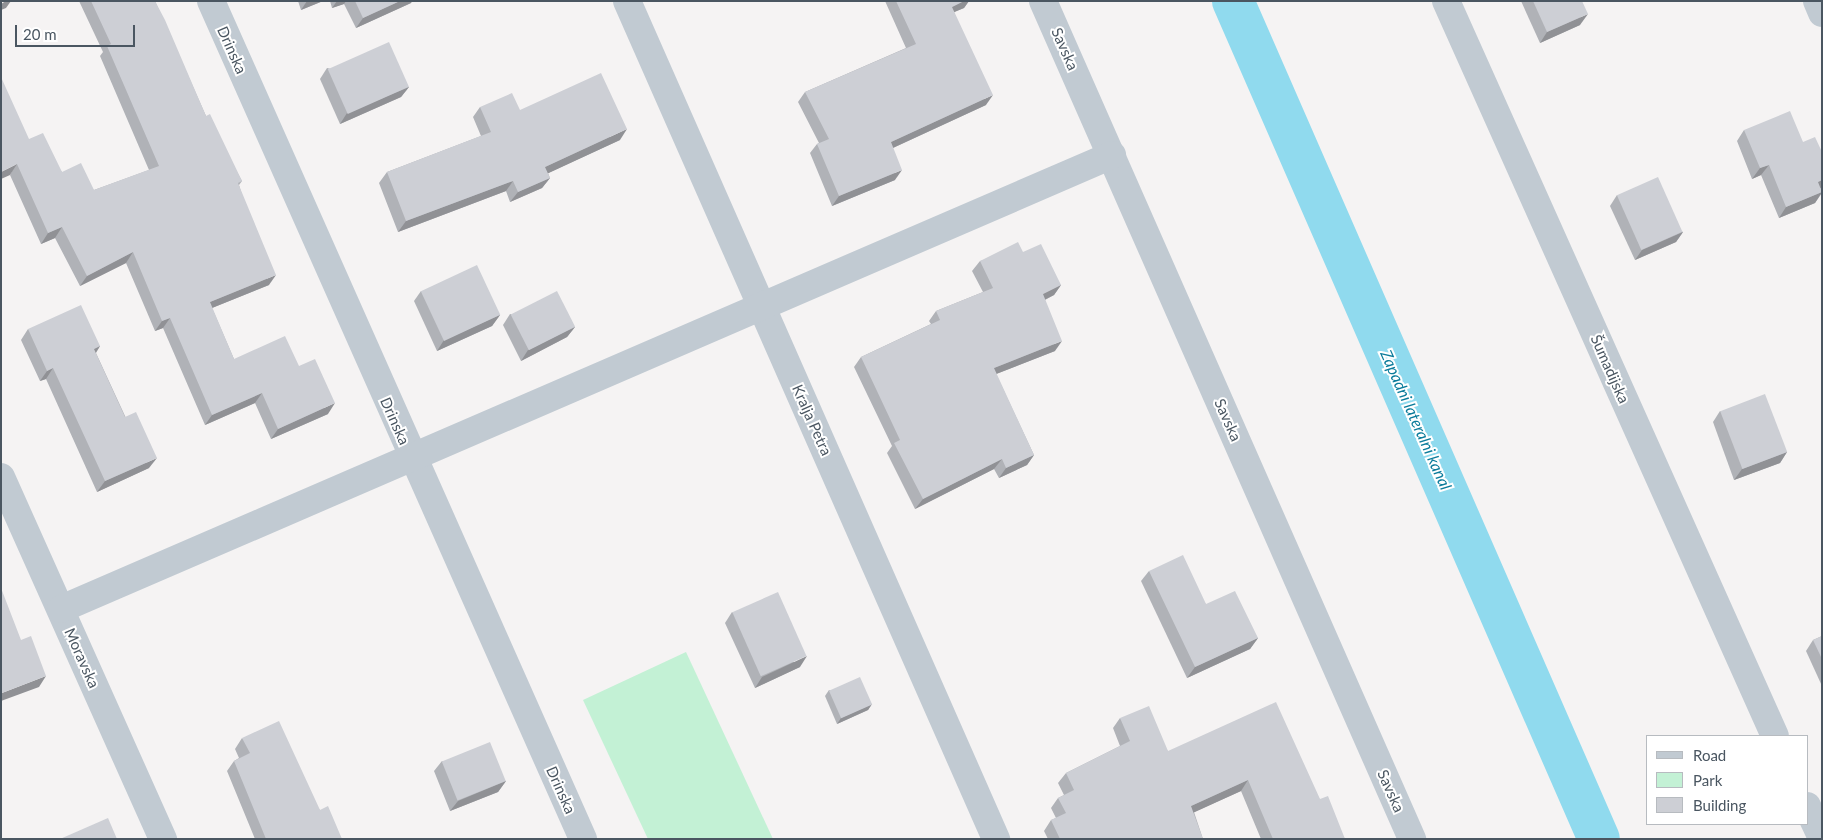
<!DOCTYPE html>
<html>
<head>
<meta charset="utf-8">
<style>
	body { margin:0 }
	#map { position:relative; width:1823px; height:840px; overflow:hidden; background:#f5f3f3; font-family:Lato,sans-serif }
	div>[style] { position:absolute }
	[style*='--x'] { left:calc(var(--x)*1px); top:calc(var(--y)*1px); width:calc(var(--w)*1px); rotate:calc(var(--a)*1deg) }
	.green>* { inset:0; background:#c3f1d5 }
	.canal>* { height:42px; margin:-21px; padding:0 21px; transform-origin:21px; border-radius:21px; background:#90daee }
	.street>* { height:28px; margin:-14px; padding:0 14px; transform-origin:14px; border-radius:14px; background:#c1cad2 }
	.wall>* { inset:0; background:#b0b2b7 }
	.shaded-wall>* { inset:0; background:#909195 }
	.building>* { inset:0; background:#cdcfd5; transform-origin:0 0 }
	span { translate:-50% -50%; white-space:nowrap; text-align:center; line-height:1.15; -webkit-text-stroke:4px #fff; paint-order:stroke }
	.street-label { font-size:15px; color:#4a5661 }
	.water-label { font-size:16px; color:#0c7c9b; font-style:italic }
	.frame { position:absolute; inset:0; border:2px solid #4a5661; pointer-events:none }
	.legend { position:absolute; left:1646px; top:735px; width:162px; height:90px; box-sizing:border-box; background:#fff; border:1px solid #b7bbc0; margin:0; padding:6px 9px; list-style:none; font-size:15px; color:#4a5661 }
	.legend li { display:flex; align-items:center; gap:10px; height:25px }
	.legend b { width:25px; border:1px solid #b7bbc0 }
	.scale { position:absolute; left:15px; top:25px; width:120px; height:22px; box-sizing:border-box; border:2px solid #4a5661; border-top:0; padding-left:6px; font-size:15px; line-height:18px; white-space:nowrap; color:#4a5661; -webkit-text-stroke:4px #fff; paint-order:stroke }
</style>
</head>
<body>
<div id="map">
	<div class="green">
		<div style="clip-path:polygon(686px 652px,773px 839px,648px 839px,583px 700px)"></div>
	</div>
	<div class="canal">
		<div style="--x:1233;--y:1;--w:914;--a:66.41"></div>
	</div>
	<div class="street">
		<div style="--x:211;--y:1;--w:917;--a:66.06"></div>
		<div style="--x:627;--y:1;--w:916;--a:66.23"></div>
		<div style="--x:1043;--y:1;--w:916;--a:66.23"></div>
		<div style="--x:1446;--y:1;--w:805;--a:65.89"></div>
		<div style="--x:1817;--y:1;--w:13;--a:67"></div>
		<div style="--x:1;--y:477;--w:397;--a:65.9"></div>
		<div style="--x:61;--y:609;--w:1145;--a:-23.36"></div>
		<div style="--x:1807;--y:806;--w:35;--a:65"></div>
	</div>
	<div class="wall">
		<div style="clip-path:polygon(79px 1px,155px 1px,206px 116px,242px 181px,239px 185px,269px 285px,212px 308px,234px 359px,299px 366px,328px 414px,271px 439px,255px 403px,205px 425px,163px 328px,155px 331px,126px 263px,80px 286px,55px 238px,41px 244px,10px 175px,29px 139px,62px 172px,94px 190px,149px 170px,100px 56px,103px 52px)"></div>
		<div style="clip-path:polygon(298px 1px,323px 1px,301px 10px)"></div>
		<div style="clip-path:polygon(330px 1px,412px 1px,411px 3px,356px 28px,344px 4px,332px 8px)"></div>
		<div style="clip-path:polygon(885px 1px,969px 1px,964px 8px,954px 12px,986px 105px,893px 148px,895px 180px,832px 206px,810px 153px,817px 144px,819px 143px,798px 102px,805px 92px,906px 48px)"></div>
		<div style="clip-path:polygon(1521px 1px,1582px 1px,1580px 25px,1540px 43px)"></div>
		<div style="clip-path:polygon(327px 68px,409px 87px,401px 97px,340px 124px,320px 79px)"></div>
		<div style="clip-path:polygon(480px 107px,520px 110px,620px 140px,548px 173px,550px 178px,542px 188px,510px 202px,506px 191px,398px 232px,379px 183px,387px 172px,481px 136px,473px 117px)"></div>
		<div style="clip-path:polygon(1744px 130px,1803px 142px,1822px 152px,1822px 188px,1820px 188px,1822px 193px,1815px 203px,1779px 218px,1761px 175px,1752px 179px,1737px 141px)"></div>
		<div style="clip-path:polygon(1617px 195px,1683px 232px,1676px 242px,1635px 260px,1610px 206px)"></div>
		<div style="clip-path:polygon(1023px 252px,1061px 285px,1054px 295px,1045px 300px,1055px 351px,996px 374px,1034px 455px,1027px 465px,999px 478px,994px 469px,915px 509px,887px 453px,892px 446px,854px 367px,861px 357px,931px 324px,929px 321px,936px 311px,983px 292px,972px 271px,980px 261px)"></div>
		<div style="clip-path:polygon(421px 291px,500px 315px,492px 326px,437px 351px,414px 301px)"></div>
		<div style="clip-path:polygon(510px 314px,575px 327px,567px 337px,521px 361px,503px 325px)"></div>
		<div style="clip-path:polygon(28px 329px,100px 346px,96px 353px,149px 468px,97px 492px,46px 379px,40px 381px,21px 340px)"></div>
		<div style="clip-path:polygon(1720px 411px,1787px 452px,1780px 463px,1734px 480px,1713px 422px)"></div>
		<div style="clip-path:polygon(1149px 571px,1206px 604px,1258px 638px,1250px 649px,1187px 678px,1141px 581px)"></div>
		<div style="clip-path:polygon(732px 612px,800px 667px,755px 688px,725px 623px)"></div>
		<div style="clip-path:polygon(1822px 636px,1822px 686px,1806px 651px,1813px 640px)"></div>
		<div style="clip-path:polygon(829px 690px,872px 704px,868px 710px,837px 724px,825px 696px)"></div>
		<div style="clip-path:polygon(1120px 718px,1168px 751px,1320px 799px,1345px 839px,1261px 839px,1241px 791px,1194px 812px,1203px 839px,1048px 839px,1044px 831px,1051px 820px,1056px 818px,1051px 808px,1058px 798px,1064px 795px,1058px 783px,1066px 773px,1120px 746px,1113px 728px)"></div>
		<div style="clip-path:polygon(242px 738px,320px 810px,342px 839px,255px 839px,227px 771px,234px 761px,239px 758px,235px 749px)"></div>
		<div style="clip-path:polygon(442px 761px,506px 781px,498px 792px,450px 811px,434px 771px)"></div>
	</div>
	<div class="shaded-wall">
		<div style="clip-path:polygon(6px 1px,11px 1px,6px 8px,1px 10px,1px 4px)"></div>
		<div style="clip-path:polygon(307px 1px,323px 1px,301px 10px)"></div>
		<div style="clip-path:polygon(337px 1px,346px 1px,344px 4px,332px 8px)"></div>
		<div style="clip-path:polygon(400px 1px,412px 1px,411px 3px,356px 28px,363px 18px)"></div>
		<div style="clip-path:polygon(964px 1px,969px 1px,964px 8px,945px 16px,952px 7px)"></div>
		<div style="clip-path:polygon(1588px 14px,1580px 25px,1540px 43px,1547px 32px)"></div>
		<div style="clip-path:polygon(409px 87px,401px 97px,340px 124px,347px 113px)"></div>
		<div style="clip-path:polygon(993px 95px,986px 105px,884px 152px,891px 142px)"></div>
		<div style="clip-path:polygon(627px 129px,620px 140px,538px 178px,545px 167px)"></div>
		<div style="clip-path:polygon(17px 164px,10px 175px,1px 179px,1px 172px)"></div>
		<div style="clip-path:polygon(1769px 165px,1761px 175px,1752px 179px,1760px 168px)"></div>
		<div style="clip-path:polygon(902px 170px,895px 180px,832px 206px,839px 196px)"></div>
		<div style="clip-path:polygon(550px 178px,542px 188px,510px 202px,518px 192px)"></div>
		<div style="clip-path:polygon(1822px 180px,1822px 188px,1810px 192px,1818px 182px)"></div>
		<div style="clip-path:polygon(513px 181px,506px 191px,398px 232px,406px 221px)"></div>
		<div style="clip-path:polygon(1822px 192px,1815px 203px,1779px 218px,1786px 207px)"></div>
		<div style="clip-path:polygon(62px 227px,55px 238px,41px 244px,48px 233px)"></div>
		<div style="clip-path:polygon(1683px 232px,1676px 242px,1635px 260px,1642px 250px)"></div>
		<div style="clip-path:polygon(133px 252px,126px 263px,80px 286px,87px 276px)"></div>
		<div style="clip-path:polygon(276px 275px,269px 285px,202px 312px,210px 302px)"></div>
		<div style="clip-path:polygon(1061px 285px,1054px 295px,1036px 304px,1043px 294px)"></div>
		<div style="clip-path:polygon(500px 315px,492px 326px,437px 351px,444px 340px)"></div>
		<div style="clip-path:polygon(170px 318px,163px 328px,155px 331px,162px 321px)"></div>
		<div style="clip-path:polygon(575px 327px,567px 337px,521px 361px,528px 350px)"></div>
		<div style="clip-path:polygon(1062px 341px,1055px 351px,986px 378px,994px 368px)"></div>
		<div style="clip-path:polygon(100px 346px,93px 357px,94px 349px)"></div>
		<div style="clip-path:polygon(53px 368px,46px 379px,40px 381px,47px 371px)"></div>
		<div style="clip-path:polygon(262px 393px,255px 403px,205px 425px,212px 415px)"></div>
		<div style="clip-path:polygon(335px 403px,328px 414px,271px 439px,278px 429px)"></div>
		<div style="clip-path:polygon(1787px 452px,1780px 463px,1734px 480px,1742px 469px)"></div>
		<div style="clip-path:polygon(1034px 455px,1027px 465px,999px 478px,1006px 468px)"></div>
		<div style="clip-path:polygon(157px 458px,149px 468px,97px 492px,105px 481px)"></div>
		<div style="clip-path:polygon(1002px 459px,994px 469px,915px 509px,923px 499px)"></div>
		<div style="clip-path:polygon(1258px 638px,1250px 649px,1187px 678px,1195px 667px)"></div>
		<div style="clip-path:polygon(807px 656px,800px 667px,755px 688px,762px 677px)"></div>
		<div style="clip-path:polygon(46px 676px,39px 687px,1px 701px,1px 695px,2px 693px)"></div>
		<div style="clip-path:polygon(872px 704px,868px 710px,837px 724px,841px 718px)"></div>
		<div style="clip-path:polygon(1248px 780px,1241px 791px,1184px 817px,1191px 806px)"></div>
		<div style="clip-path:polygon(506px 781px,498px 792px,450px 811px,458px 801px)"></div>
	</div>
	<div class="building">
		<div style="clip-path:polygon(91px 1px,155px 1px,165px 20px,206px 116px,210px 114px,242px 181px,238px 183px,276px 275px,210px 302px,234px 359px,285px 336px,299px 366px,315px 359px,335px 403px,278px 429px,262px 393px,212px 415px,170px 318px,162px 321px,133px 252px,87px 276px,62px 227px,48px 233px,17px 164px,1px 172px,1px 77px,29px 139px,43px 133px,62px 172px,81px 163px,94px 190px,159px 166px,107px 46px,111px 44px)"></div>
		<div style="clip-path:polygon(355px 1px,400px 1px,363px 18px)"></div>
		<div style="clip-path:polygon(896px 1px,964px 1px,952px 7px,993px 95px,891px 142px,902px 170px,839px 196px,817px 144px,829px 139px,805px 92px,916px 44px)"></div>
		<div style="clip-path:polygon(1533px 1px,1582px 1px,1588px 14px,1547px 32px)"></div>
		<div style="left:389px;top:42px;width:49px;height:67px;rotate:66deg"></div>
		<div style="clip-path:polygon(601px 73px,627px 129px,545px 167px,550px 178px,518px 192px,513px 181px,406px 221px,387px 172px,491px 132px,480px 107px,512px 93px,520px 110px)"></div>
		<div style="clip-path:polygon(1790px 111px,1803px 142px,1815px 137px,1822px 152px,1822px 180px,1818px 182px,1822px 192px,1786px 207px,1769px 165px,1760px 168px,1744px 130px)"></div>
		<div style="left:1658px;top:177px;width:60px;height:45px;rotate:66deg"></div>
		<div style="clip-path:polygon(1018px 242px,1023px 252px,1041px 244px,1061px 285px,1043px 294px,1062px 341px,994px 368px,1034px 455px,1006px 468px,1002px 459px,923px 499px,894px 443px,900px 440px,861px 357px,940px 320px,936px 311px,993px 288px,980px 261px)"></div>
		<div style="left:477px;top:265px;width:55px;height:62px;rotate:65deg"></div>
		<div style="left:557px;top:291px;width:40px;height:52px;rotate:63deg"></div>
		<div style="clip-path:polygon(81px 305px,100px 346px,94px 349px,125px 417px,136px 412px,157px 458px,105px 481px,53px 368px,47px 371px,28px 329px)"></div>
		<div style="left:1765px;top:394px;width:62px;height:48px;rotate:69deg"></div>
		<div style="clip-path:polygon(1183px 555px,1206px 604px,1235px 591px,1258px 638px,1195px 667px,1149px 571px)"></div>
		<div style="clip-path:polygon(1px 588px,21px 640px,31px 636px,46px 676px,2px 693px,1px 690px)"></div>
		<div style="left:778px;top:592px;width:70px;height:50px;rotate:66deg"></div>
		<div style="clip-path:polygon(1822px 636px,1822px 659px,1813px 640px)"></div>
		<div style="left:860px;top:677px;width:30px;height:34px;rotate:66deg"></div>
		<div style="clip-path:polygon(1276px 702px,1320px 799px,1328px 796px,1345px 839px,1273px 839px,1248px 780px,1191px 806px,1203px 839px,1060px 839px,1051px 820px,1066px 813px,1058px 798px,1074px 790px,1066px 773px,1130px 741px,1120px 718px,1149px 706px,1168px 751px)"></div>
		<div style="clip-path:polygon(279px 721px,320px 810px,328px 806px,342px 839px,266px 839px,234px 761px,250px 753px,242px 738px)"></div>
		<div style="left:490px;top:742px;width:42px;height:52px;rotate:68deg"></div>
		<div style="clip-path:polygon(108px 818px,117px 839px,60px 839px)"></div>
	</div>
	<div class="street-label">
		<span style="left:1065px;top:49px;rotate:66deg">Savska</span>
		<span style="left:232px;top:50px;rotate:66deg">Drinska</span>
		<span style="left:1610px;top:369px;rotate:66deg">Šumadijska</span>
		<span style="left:812px;top:420px;rotate:66deg">Kralja Petra</span>
		<span style="left:1228px;top:420px;rotate:66deg">Savska</span>
		<span style="left:395px;top:421px;rotate:66deg">Drinska</span>
		<span style="left:82px;top:658px;rotate:66deg">Moravska</span>
		<span style="left:561px;top:790px;rotate:66deg">Drinska</span>
		<span style="left:1391px;top:791px;rotate:66deg">Savska</span>
	</div>
	<div class="water-label">
		<span style="left:1416px;top:420px;rotate:66deg">Zapadni lateralni kanal</span>
	</div>
	<div class="frame"></div>
	<ul class="legend">
	<li><b style="height:6px;background:#c1cad2"></b>Road</li>
	<li><b style="height:14px;background:#c3f1d5"></b>Park</li>
	<li><b style="height:14px;background:#cdcfd5"></b>Building</li>
	</ul>
	<div class="scale">20 m</div>
</div>
</body>
</html>
